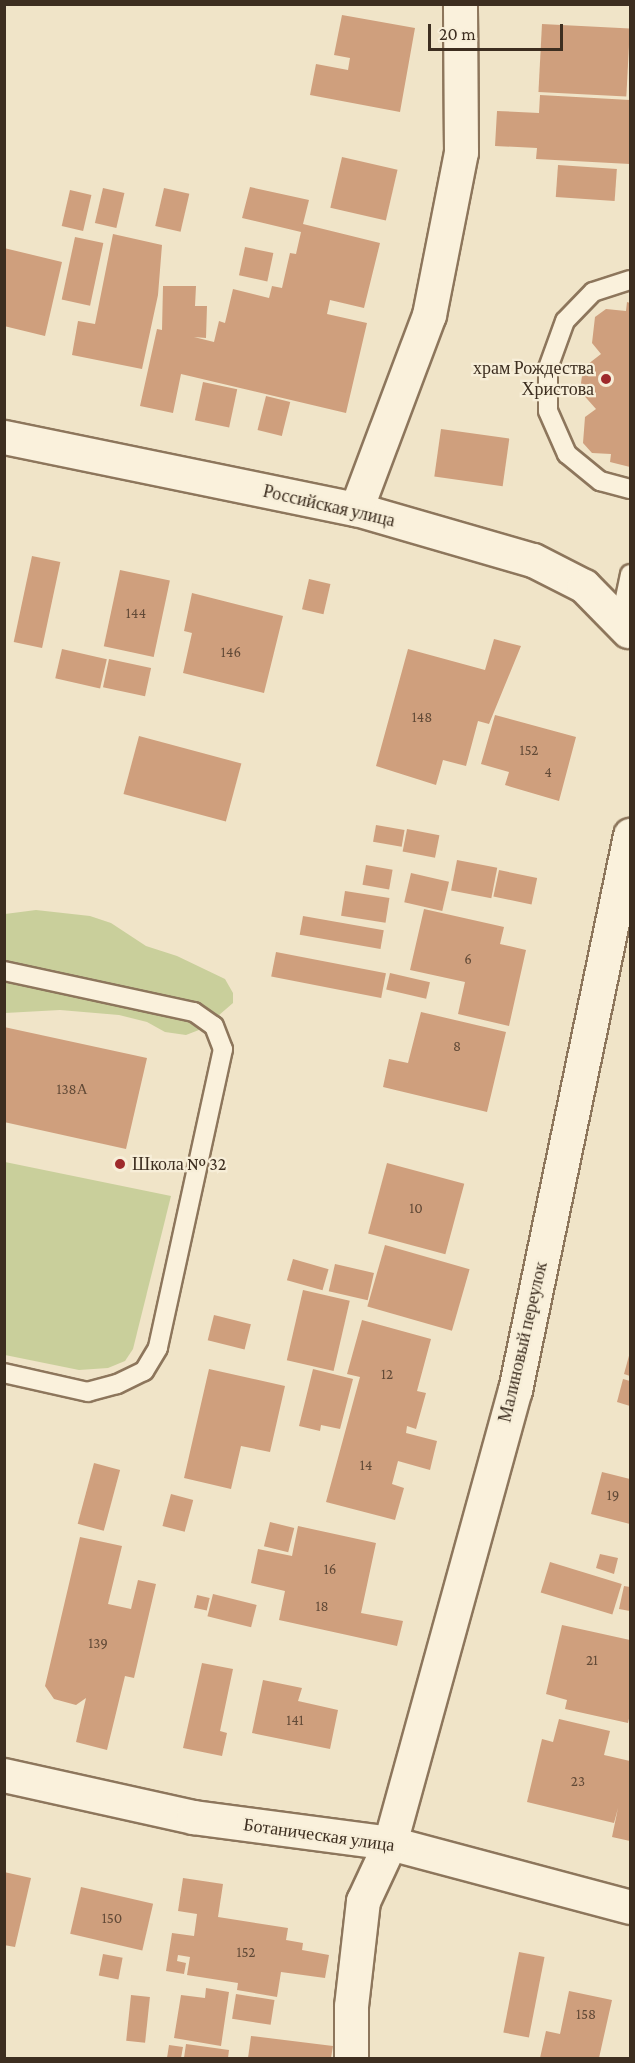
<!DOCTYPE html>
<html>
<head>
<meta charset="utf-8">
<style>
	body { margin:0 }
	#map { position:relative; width:635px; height:2063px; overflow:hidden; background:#f0e4c8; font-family:"Crimson Pro",serif }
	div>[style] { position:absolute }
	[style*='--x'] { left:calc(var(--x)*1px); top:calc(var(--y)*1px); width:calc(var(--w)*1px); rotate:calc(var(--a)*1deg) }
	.green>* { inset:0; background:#c9cf9b }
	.building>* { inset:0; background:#cf9f7d; transform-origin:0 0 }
	.roads { filter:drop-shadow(2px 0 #8d765c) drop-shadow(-2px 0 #8d765c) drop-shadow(0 2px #8d765c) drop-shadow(0 -2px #8d765c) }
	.lane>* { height:18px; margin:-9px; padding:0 9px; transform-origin:9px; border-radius:9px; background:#faf1dc }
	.street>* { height:33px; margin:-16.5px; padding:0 16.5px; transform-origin:16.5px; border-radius:16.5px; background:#faf1dc }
	.dots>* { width:16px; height:16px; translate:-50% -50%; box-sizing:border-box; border:3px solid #f7eed8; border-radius:50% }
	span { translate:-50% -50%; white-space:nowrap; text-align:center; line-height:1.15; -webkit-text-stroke:4.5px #f7eed8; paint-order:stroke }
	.number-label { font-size:15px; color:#624a37 }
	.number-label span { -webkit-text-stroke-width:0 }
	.poi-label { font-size:18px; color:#3d2e20 }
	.right { translate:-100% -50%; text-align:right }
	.left { translate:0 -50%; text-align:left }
	.street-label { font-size:18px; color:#3d2e20 }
	.frame { position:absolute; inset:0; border:6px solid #3d2e20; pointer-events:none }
	.scale { position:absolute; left:428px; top:24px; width:135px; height:27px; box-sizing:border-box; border:3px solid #3d2e20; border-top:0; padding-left:8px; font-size:18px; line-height:21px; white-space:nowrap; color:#3d2e20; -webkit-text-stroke:4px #f7eed8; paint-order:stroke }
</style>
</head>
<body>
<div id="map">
	<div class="green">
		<div style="clip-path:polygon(36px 910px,90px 916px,111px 923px,146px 946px,177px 956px,225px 979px,233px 993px,233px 1003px,204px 1028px,186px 1035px,165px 1032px,147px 1022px,119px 1015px,60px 1010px,5px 1013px,5px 914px)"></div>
		<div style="clip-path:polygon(5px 1162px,171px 1196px,133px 1349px,125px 1361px,108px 1368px,79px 1370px,5px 1355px)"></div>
	</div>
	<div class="building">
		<div style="clip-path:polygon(342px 15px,415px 28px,400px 112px,310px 95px,316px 64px,348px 70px,350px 58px,334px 55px)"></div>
		<div style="left:542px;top:24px;width:88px;height:68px;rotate:3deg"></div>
		<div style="clip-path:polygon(540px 95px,630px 100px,630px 164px,536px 159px,537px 148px,495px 146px,497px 111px,539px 113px)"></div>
		<div style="left:342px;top:157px;width:57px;height:52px;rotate:13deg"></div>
		<div style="left:558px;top:165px;width:59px;height:32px;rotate:4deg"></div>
		<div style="clip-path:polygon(250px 187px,309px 200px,303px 224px,380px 243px,364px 308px,330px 300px,327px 314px,367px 323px,346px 413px,181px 374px,173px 413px,140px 406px,157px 329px,162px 330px,163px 286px,196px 286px,195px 306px,207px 306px,206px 338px,194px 337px,214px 342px,219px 321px,225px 323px,233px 289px,269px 298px,272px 286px,282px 288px,290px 253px,296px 254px,301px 232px,242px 218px)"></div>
		<div style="left:103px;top:188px;width:22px;height:36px;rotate:13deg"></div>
		<div style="left:164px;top:188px;width:26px;height:39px;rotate:13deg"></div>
		<div style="left:70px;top:190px;width:22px;height:37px;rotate:13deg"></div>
		<div style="clip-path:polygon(113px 234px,162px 245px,158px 295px,142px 369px,72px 355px,78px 321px,95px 324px)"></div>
		<div style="left:75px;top:237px;width:29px;height:64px;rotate:12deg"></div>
		<div style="left:245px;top:247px;width:29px;height:29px;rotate:12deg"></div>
		<div style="clip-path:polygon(4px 248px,62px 262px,45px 336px,4px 326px)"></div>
		<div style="clip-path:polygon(627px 302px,630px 303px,630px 467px,610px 462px,611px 454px,592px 453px,583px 443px,585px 417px,596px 409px,580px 391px,583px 368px,601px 354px,592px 343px,595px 317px,606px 309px,626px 311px)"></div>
		<div style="left:203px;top:382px;width:35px;height:39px;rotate:12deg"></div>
		<div style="left:266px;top:396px;width:25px;height:35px;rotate:14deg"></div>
		<div style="left:441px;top:429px;width:69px;height:48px;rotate:8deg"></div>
		<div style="left:32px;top:556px;width:29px;height:88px;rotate:12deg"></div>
		<div style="left:120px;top:570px;width:51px;height:78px;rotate:12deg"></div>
		<div style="left:309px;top:579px;width:22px;height:31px;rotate:13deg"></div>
		<div style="clip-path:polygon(192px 593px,283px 616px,264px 693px,183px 673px,192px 633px,184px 631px)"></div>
		<div style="clip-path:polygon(494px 639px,521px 646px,489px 724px,478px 721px,466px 766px,443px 760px,436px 785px,376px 766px,408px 649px,485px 670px)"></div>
		<div style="left:62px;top:649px;width:46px;height:30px;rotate:13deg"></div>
		<div style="left:109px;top:659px;width:43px;height:29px;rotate:12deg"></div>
		<div style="clip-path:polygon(495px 715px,576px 737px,559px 801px,505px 785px,509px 772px,481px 764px)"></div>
		<div style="left:139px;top:736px;width:106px;height:60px;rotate:15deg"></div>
		<div style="left:376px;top:825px;width:29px;height:17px;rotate:10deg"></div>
		<div style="left:407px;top:829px;width:33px;height:23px;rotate:11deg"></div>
		<div style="left:457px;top:860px;width:41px;height:31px;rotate:11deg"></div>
		<div style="left:366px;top:865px;width:27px;height:20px;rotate:10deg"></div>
		<div style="left:499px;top:870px;width:39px;height:27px;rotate:12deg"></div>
		<div style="left:411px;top:873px;width:39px;height:30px;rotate:13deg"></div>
		<div style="left:345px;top:891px;width:45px;height:25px;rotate:9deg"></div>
		<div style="clip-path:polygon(424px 909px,504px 927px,500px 944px,526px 950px,509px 1026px,458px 1014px,465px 982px,410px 970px)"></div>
		<div style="left:303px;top:916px;width:82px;height:19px;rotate:10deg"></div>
		<div style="left:276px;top:952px;width:112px;height:25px;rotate:11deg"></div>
		<div style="left:390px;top:973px;width:41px;height:17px;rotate:13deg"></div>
		<div style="clip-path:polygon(421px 1012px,506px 1032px,487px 1112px,383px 1087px,389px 1059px,408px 1063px)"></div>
		<div style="clip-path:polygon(4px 1027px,147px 1058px,126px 1149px,4px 1122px)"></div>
		<div style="left:387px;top:1163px;width:80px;height:73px;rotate:15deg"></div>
		<div style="left:385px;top:1245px;width:88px;height:64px;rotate:16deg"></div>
		<div style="left:293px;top:1259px;width:37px;height:22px;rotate:16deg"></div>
		<div style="left:335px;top:1264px;width:40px;height:28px;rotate:13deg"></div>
		<div style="left:303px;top:1290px;width:48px;height:72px;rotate:13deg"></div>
		<div style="left:214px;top:1315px;width:38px;height:26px;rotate:14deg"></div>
		<div style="clip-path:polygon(362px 1320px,431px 1339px,417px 1391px,426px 1393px,416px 1429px,407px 1426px,406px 1433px,437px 1441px,430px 1470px,398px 1461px,392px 1484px,404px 1488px,395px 1520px,326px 1502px,360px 1377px,347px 1374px)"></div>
		<div style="clip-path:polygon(630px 1352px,630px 1376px,624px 1374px)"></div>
		<div style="clip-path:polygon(209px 1369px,285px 1386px,270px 1452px,241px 1446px,231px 1489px,184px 1478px)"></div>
		<div style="clip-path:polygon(313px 1369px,353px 1379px,340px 1429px,321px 1425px,320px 1431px,299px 1426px)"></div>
		<div style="clip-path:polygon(623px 1379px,630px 1381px,630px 1406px,617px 1402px)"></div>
		<div style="left:94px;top:1463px;width:27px;height:63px;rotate:15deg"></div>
		<div style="clip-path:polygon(602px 1472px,630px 1479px,630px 1524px,591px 1514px)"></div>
		<div style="left:171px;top:1494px;width:23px;height:33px;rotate:15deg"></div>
		<div style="left:270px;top:1522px;width:25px;height:25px;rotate:14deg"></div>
		<div style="clip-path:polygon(298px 1526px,376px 1543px,361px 1613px,403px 1621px,397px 1646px,279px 1620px,285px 1591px,251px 1583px,258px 1549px,292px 1556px)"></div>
		<div style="clip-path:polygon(80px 1537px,122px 1546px,108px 1604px,131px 1609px,138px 1580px,156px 1584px,134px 1678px,125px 1676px,107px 1750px,76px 1742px,86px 1698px,76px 1705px,54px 1699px,45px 1686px)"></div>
		<div style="clip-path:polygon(600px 1554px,618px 1558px,614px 1574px,596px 1568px)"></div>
		<div style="left:550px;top:1562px;width:75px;height:32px;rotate:17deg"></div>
		<div style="clip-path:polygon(624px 1586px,630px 1587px,630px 1611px,619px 1609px)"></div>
		<div style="left:213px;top:1594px;width:45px;height:23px;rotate:14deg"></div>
		<div style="left:197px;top:1595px;width:13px;height:13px;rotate:13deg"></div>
		<div style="clip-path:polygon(562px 1625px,630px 1640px,630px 1714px,628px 1723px,565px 1709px,567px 1700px,546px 1694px)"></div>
		<div style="clip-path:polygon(202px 1663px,233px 1669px,220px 1731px,227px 1733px,222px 1756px,183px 1748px)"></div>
		<div style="clip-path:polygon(263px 1680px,302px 1688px,298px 1701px,338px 1710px,330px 1749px,252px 1733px)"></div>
		<div style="clip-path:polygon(559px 1719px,610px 1731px,604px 1755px,630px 1761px,630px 1841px,612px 1837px,618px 1808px,614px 1823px,527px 1802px,542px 1739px,553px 1742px)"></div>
		<div style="clip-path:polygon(4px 1872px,31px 1878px,15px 1947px,4px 1945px)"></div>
		<div style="clip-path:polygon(183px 1878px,223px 1884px,218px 1917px,288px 1928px,286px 1940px,303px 1943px,302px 1950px,329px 1955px,325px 1978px,281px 1972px,277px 1997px,237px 1990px,238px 1983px,187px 1975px,190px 1957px,178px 1955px,177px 1961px,186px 1963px,184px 1974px,166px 1971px,172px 1933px,194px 1936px,197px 1914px,178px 1911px)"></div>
		<div style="left:81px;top:1887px;width:74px;height:48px;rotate:13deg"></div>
		<div style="left:519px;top:1952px;width:26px;height:82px;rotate:11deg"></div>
		<div style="left:103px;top:1954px;width:20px;height:22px;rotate:11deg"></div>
		<div style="clip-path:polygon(206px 1988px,229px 1992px,221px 2046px,174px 2038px,181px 1995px,205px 1998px)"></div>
		<div style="clip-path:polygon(569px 1991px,612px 2000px,599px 2058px,540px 2058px,546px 2031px,560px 2034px)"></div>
		<div style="left:236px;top:1994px;width:39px;height:25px;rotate:9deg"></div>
		<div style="left:131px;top:1995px;width:19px;height:46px;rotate:6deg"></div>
		<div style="clip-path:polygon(251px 2036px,333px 2046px,331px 2058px,248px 2058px)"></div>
		<div style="clip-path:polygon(186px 2044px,229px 2050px,228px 2058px,184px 2058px)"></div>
		<div style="clip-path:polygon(169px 2045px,183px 2047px,181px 2058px,167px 2058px)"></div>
	</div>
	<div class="roads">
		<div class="lane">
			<div style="--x:630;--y:280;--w:39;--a:162"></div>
			<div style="--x:593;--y:292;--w:40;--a:134"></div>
			<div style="--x:565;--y:321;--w:50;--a:109.9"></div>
			<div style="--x:548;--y:368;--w:43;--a:90"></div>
			<div style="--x:548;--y:411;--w:47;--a:66.2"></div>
			<div style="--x:567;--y:454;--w:43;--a:39.3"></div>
			<div style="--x:600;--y:481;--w:31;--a:15"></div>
			<div style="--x:620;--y:622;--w:49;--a:-78.2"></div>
			<div style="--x:4;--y:971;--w:194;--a:12.2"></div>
			<div style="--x:194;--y:1012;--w:24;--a:35"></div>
			<div style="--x:214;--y:1026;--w:25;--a:69"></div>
			<div style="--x:223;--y:1049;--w:306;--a:102.3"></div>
			<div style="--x:158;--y:1348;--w:27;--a:121"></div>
			<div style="--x:144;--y:1371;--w:30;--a:154"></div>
			<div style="--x:117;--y:1384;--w:30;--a:165"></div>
			<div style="--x:88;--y:1392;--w:86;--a:-167.3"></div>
		</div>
		<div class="street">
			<div style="--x:4;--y:437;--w:359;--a:11.6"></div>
			<div style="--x:356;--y:509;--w:184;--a:16.1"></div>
			<div style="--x:533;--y:560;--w:57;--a:27"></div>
			<div style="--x:584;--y:586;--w:63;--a:45.6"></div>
			<div style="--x:356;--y:509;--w:207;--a:-69.4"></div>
			<div style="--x:429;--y:315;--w:166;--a:-78.9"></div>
			<div style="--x:461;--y:152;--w:148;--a:-90.4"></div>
			<div style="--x:4;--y:1775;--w:194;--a:12.5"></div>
			<div style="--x:193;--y:1817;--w:199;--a:7.5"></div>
			<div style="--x:390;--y:1843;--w:248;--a:14.9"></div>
			<div style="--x:351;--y:2058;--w:52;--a:-90"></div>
			<div style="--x:351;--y:2006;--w:106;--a:-83.5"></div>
			<div style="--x:363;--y:1901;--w:64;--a:-65"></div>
			<div style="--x:390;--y:1843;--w:470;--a:-74.6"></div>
			<div style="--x:515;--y:1390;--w:567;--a:-78.29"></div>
		</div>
	</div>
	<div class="dots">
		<div style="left:606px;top:379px;background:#9e2a2b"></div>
		<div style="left:120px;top:1164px;background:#9e2a2b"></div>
	</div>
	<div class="number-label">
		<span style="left:136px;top:614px">144</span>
		<span style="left:231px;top:653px">146</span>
		<span style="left:422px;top:718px">148</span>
		<span style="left:529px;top:751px">152</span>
		<span style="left:548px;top:773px">4</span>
		<span style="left:468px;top:960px">6</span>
		<span style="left:457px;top:1047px">8</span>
		<span style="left:72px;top:1090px">138А</span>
		<span style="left:416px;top:1209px">10</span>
		<span style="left:387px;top:1375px">12</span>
		<span style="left:366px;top:1466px">14</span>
		<span style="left:613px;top:1496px">19</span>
		<span style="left:330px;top:1570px">16</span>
		<span style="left:322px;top:1607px">18</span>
		<span style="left:98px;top:1644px">139</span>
		<span style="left:592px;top:1661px">21</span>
		<span style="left:295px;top:1721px">141</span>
		<span style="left:578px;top:1782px">23</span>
		<span style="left:112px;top:1919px">150</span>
		<span style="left:246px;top:1953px">152</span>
		<span style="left:586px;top:2015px">158</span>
	</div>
	<div class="poi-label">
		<span class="right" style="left:594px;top:379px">храм Рождества<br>Христова</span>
		<span class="left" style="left:132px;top:1164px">Школа № 32</span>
	</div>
	<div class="street-label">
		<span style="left:329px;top:506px;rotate:13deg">Российская улица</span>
		<span style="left:523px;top:1342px;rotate:-77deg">Малиновый переулок</span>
		<span style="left:319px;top:1835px;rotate:8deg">Ботаническая улица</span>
	</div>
	<div class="frame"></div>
	<div class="scale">20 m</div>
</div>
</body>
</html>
